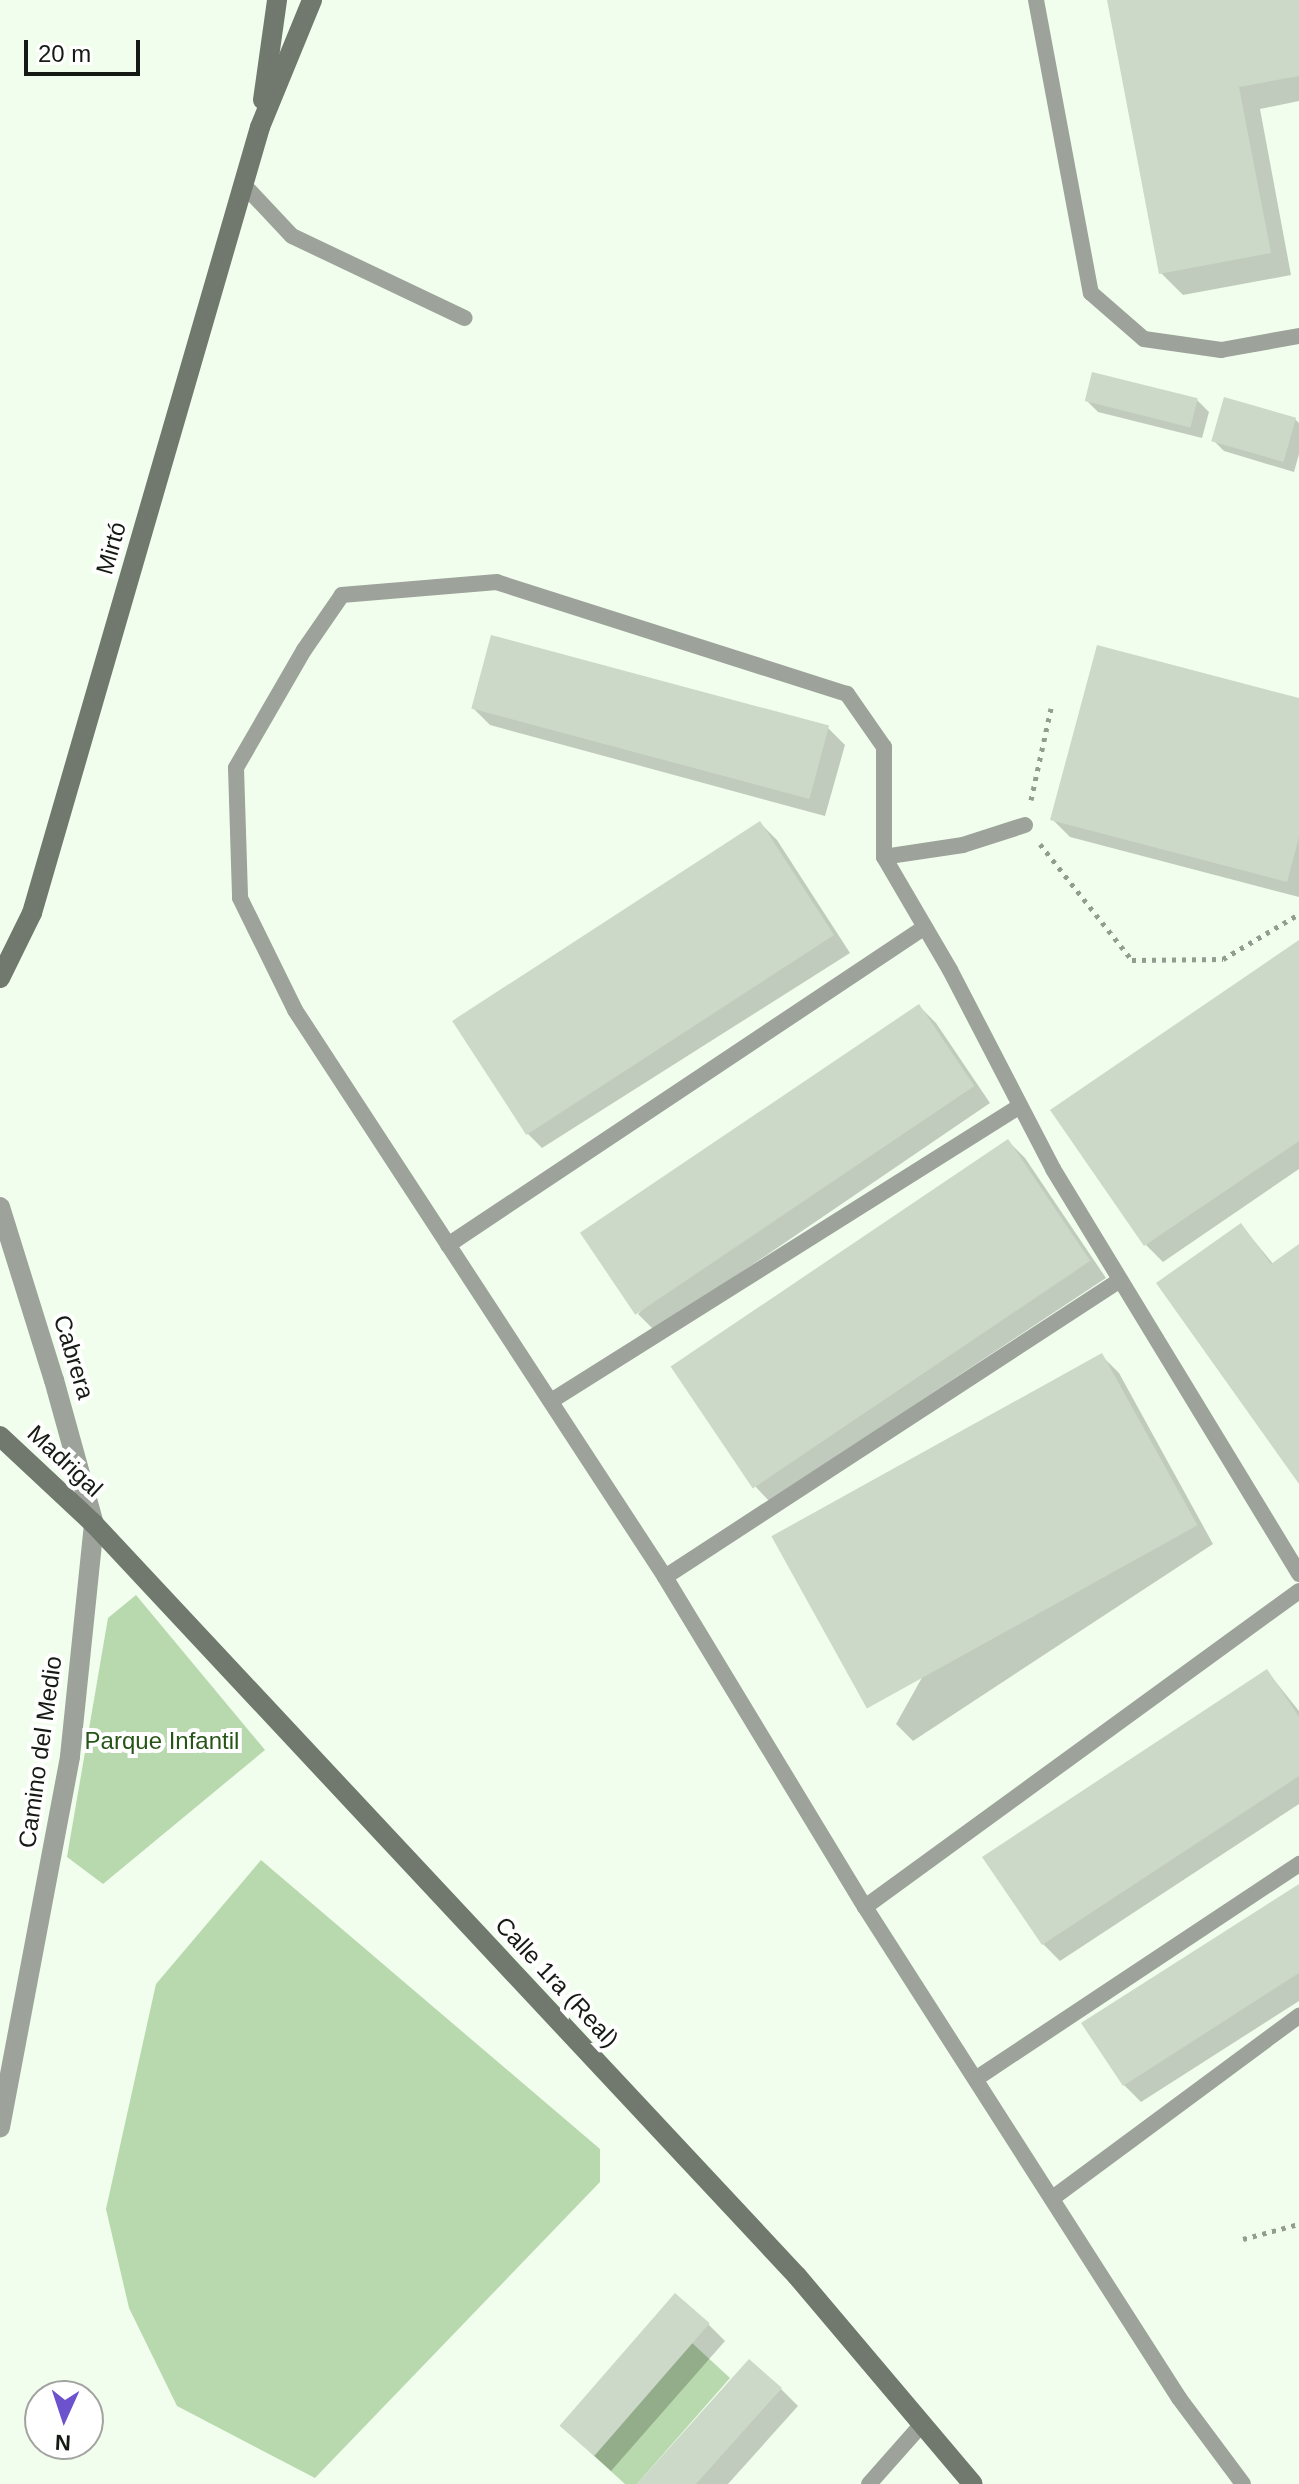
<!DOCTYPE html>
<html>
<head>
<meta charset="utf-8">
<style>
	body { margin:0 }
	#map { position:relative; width:1299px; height:2484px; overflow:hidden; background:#f1feed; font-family:Helvetica,sans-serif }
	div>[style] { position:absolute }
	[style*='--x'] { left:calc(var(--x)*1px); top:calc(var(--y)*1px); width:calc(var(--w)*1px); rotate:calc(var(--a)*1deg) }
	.green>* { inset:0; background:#b8d9ae }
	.shadow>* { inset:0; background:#0003 }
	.building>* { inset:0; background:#ccd8c8; transform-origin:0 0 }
	.path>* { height:5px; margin-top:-2.5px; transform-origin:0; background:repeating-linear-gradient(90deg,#939c90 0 4px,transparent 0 10px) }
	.lane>* { height:16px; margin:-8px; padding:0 8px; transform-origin:8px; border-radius:8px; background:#9da29b }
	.street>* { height:20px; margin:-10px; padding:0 10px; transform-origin:10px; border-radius:10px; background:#9da29b }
	.secondary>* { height:20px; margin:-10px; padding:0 10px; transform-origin:10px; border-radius:10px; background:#71796f }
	span { translate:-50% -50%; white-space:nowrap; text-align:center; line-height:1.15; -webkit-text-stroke:8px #fff; paint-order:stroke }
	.street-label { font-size:24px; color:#161a14 }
	.park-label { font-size:24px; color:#275417 }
	.north { position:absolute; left:24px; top:2380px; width:80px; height:80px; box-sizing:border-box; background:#fff; border:2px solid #a2a3a1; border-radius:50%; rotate:183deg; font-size:22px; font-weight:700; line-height:32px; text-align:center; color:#161a14 }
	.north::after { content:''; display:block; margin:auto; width:28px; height:36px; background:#6c52cc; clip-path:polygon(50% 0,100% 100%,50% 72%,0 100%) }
	.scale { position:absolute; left:24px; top:40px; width:116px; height:36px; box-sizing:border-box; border:4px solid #161a14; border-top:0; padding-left:10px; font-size:24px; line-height:28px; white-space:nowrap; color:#161a14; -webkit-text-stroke:6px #fff; paint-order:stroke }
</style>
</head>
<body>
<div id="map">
	<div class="green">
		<div style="clip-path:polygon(136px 1595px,265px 1750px,103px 1884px,67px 1857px,108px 1618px)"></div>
		<div style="clip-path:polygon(261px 1860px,600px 2149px,600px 2182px,315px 2478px,177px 2406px,129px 2308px,106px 2209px,156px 1984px)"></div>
		<div style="clip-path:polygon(692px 2343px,730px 2378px,637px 2484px,625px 2484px,593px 2455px)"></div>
	</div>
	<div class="shadow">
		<div style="clip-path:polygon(1109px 0,1299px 0,1299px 101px,1260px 109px,1291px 275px,1183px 295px,1161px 273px)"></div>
		<div style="clip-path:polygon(1086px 400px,1197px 400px,1209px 412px,1202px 438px,1098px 412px)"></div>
		<div style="clip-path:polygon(1295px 419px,1299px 423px,1299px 454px,1294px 472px,1224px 451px,1213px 440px)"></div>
		<div style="clip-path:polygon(1299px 700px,1299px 897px,1070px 837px,1053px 820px)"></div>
		<div style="clip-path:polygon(473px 708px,828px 728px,845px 745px,825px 816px,490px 725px)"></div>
		<div style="clip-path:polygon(760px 823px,777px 840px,850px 953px,542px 1148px,525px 1131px)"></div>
		<div style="clip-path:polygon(1299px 943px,1299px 1169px,1163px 1262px,1146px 1245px)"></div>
		<div style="clip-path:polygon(919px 1006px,936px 1023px,990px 1103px,655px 1331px,638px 1314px)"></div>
		<div style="clip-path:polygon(1008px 1141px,1025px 1158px,1106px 1278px,769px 1501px,753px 1484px)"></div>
		<div style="clip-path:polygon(1241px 1225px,1274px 1265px,1299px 1247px,1299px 1480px)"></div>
		<div style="clip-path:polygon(1102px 1356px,1119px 1373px,1213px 1544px,913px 1741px,896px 1724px)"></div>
		<div style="clip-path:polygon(1267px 1671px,1299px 1711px,1299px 1804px,1060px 1961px,1043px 1944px)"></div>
		<div style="clip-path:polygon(1299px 1886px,1299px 2001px,1141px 2102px,1124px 2085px)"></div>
		<div style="clip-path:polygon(708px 2324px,725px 2341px,611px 2471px,579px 2442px)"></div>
		<div style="clip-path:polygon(781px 2389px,798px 2406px,728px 2484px,640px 2484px)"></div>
	</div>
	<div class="building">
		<div style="clip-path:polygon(1107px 0,1299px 0,1299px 76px,1239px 87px,1271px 253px,1159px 274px)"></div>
		<div style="left:1092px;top:372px;width:109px;height:30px;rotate:14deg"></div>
		<div style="left:1224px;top:397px;width:75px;height:46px;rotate:16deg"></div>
		<div style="left:491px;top:635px;width:350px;height:76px;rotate:15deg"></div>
		<div style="clip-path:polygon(1097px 645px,1299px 698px,1299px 837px,1287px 882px,1050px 820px)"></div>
		<div style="left:760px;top:821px;width:136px;height:367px;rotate:57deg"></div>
		<div style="clip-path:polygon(1299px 940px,1299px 1141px,1144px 1246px,1050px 1110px)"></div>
		<div style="left:919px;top:1004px;width:99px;height:409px;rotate:56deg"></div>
		<div style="left:1008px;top:1139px;width:147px;height:407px;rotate:56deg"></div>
		<div style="clip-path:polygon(1241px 1223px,1271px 1264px,1299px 1244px,1299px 1484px,1156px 1283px)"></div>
		<div style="left:1102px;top:1353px;width:197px;height:378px;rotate:61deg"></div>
		<div style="clip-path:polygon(1267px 1669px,1299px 1717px,1299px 1776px,1042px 1945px,982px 1857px)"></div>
		<div style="clip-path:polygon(1299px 1884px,1299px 1973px,1123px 2086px,1081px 2023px)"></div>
		<div style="left:675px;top:2293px;width:46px;height:176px;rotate:41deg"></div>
		<div style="clip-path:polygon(749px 2359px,782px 2388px,696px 2484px,637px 2484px)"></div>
	</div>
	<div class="path">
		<div style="--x:1031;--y:800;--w:94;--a:-77.7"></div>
		<div style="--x:1040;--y:844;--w:148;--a:51.6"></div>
		<div style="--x:1132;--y:960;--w:91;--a:-0.6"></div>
		<div style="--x:1223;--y:959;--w:88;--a:-30.6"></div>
		<div style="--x:1243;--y:2239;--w:58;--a:-15"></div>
	</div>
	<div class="lane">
		<div style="--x:1036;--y:0;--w:298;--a:79.4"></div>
		<div style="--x:1091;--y:293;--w:70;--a:41"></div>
		<div style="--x:1144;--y:339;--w:78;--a:8.1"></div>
		<div style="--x:1221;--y:350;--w:79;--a:-10.2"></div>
		<div style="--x:243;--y:184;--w:71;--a:46.7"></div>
		<div style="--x:292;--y:236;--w:191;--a:25.4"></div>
		<div style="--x:1025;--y:825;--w:65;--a:162.1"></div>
		<div style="--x:963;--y:845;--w:80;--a:171.4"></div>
		<div style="--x:884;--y:857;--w:131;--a:59.7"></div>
		<div style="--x:950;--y:970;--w:224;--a:62.6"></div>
		<div style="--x:1053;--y:1169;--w:474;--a:58.7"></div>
		<div style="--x:884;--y:857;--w:110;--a:-90"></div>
		<div style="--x:884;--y:747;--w:65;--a:-124.9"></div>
		<div style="--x:847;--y:694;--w:367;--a:-162.3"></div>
		<div style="--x:497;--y:582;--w:156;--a:175.2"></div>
		<div style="--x:342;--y:595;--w:67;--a:124.6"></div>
		<div style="--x:304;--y:650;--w:136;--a:120"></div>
		<div style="--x:236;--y:768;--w:130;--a:88.2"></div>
		<div style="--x:240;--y:898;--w:125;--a:63.8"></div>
		<div style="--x:295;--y:1010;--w:677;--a:56.87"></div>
		<div style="--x:665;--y:1577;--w:386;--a:58.8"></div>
		<div style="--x:865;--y:1907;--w:583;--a:57.4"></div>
		<div style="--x:1179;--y:2398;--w:107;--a:53.3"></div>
		<div style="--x:448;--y:1245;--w:573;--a:-33.69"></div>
		<div style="--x:551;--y:1401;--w:554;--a:-32.17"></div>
		<div style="--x:665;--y:1577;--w:543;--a:-33.13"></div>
		<div style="--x:865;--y:1907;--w:537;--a:-36.06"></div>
		<div style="--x:977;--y:2078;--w:387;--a:-33.6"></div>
		<div style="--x:1054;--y:2197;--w:305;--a:-36.5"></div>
		<div style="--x:869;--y:2484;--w:80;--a:-48.5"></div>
	</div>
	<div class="street">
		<div style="--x:0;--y:1207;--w:181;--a:72.7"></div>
		<div style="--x:54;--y:1380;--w:149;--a:74.5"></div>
		<div style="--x:94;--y:1524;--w:234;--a:95.9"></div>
		<div style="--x:70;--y:1757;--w:377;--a:100.7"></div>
	</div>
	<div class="secondary">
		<div style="--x:263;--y:100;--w:101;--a:-82"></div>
		<div style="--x:0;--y:978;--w:72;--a:-63.8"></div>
		<div style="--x:32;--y:913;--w:818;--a:-73.82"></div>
		<div style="--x:260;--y:127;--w:137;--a:-67.7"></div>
		<div style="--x:0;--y:1436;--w:129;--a:43.1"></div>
		<div style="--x:94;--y:1524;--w:1029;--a:46.93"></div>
		<div style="--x:797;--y:2276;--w:272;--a:49.8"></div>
	</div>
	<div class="street-label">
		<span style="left:111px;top:548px;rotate:-74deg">Mirtó</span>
		<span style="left:74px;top:1357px;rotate:73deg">Cabrera</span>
		<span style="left:65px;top:1461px;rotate:43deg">Madrigal</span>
		<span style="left:40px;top:1752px;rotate:-82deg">Camino del Medio</span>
		<span style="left:557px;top:1982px;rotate:47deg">Calle 1ra (Real)</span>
	</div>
	<div class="park-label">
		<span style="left:162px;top:1741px">Parque Infantil</span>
	</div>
	<div class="north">N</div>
	<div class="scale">20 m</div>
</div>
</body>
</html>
